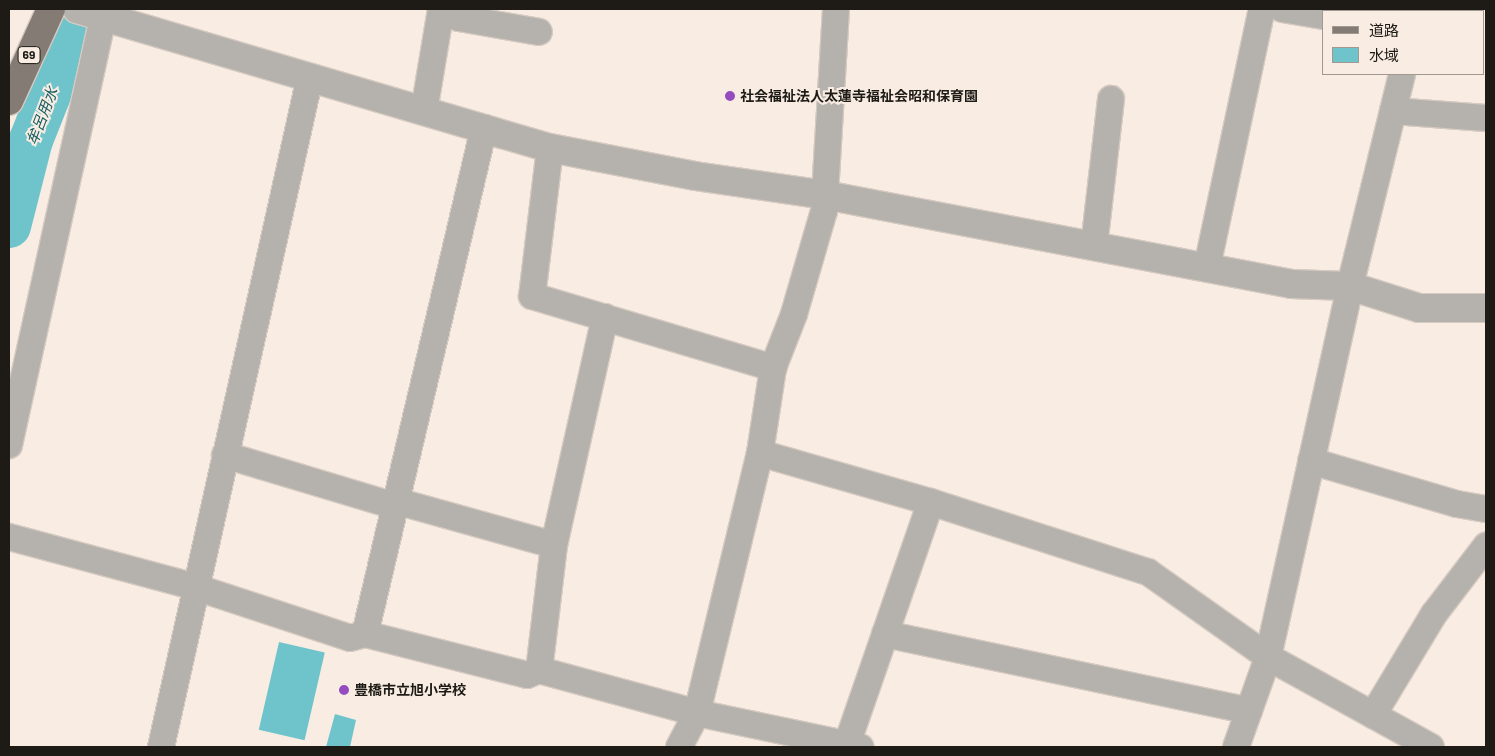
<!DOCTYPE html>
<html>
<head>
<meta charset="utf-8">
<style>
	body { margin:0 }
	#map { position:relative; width:1495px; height:756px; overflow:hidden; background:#f9ede3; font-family:Barlow,"Noto Sans JP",sans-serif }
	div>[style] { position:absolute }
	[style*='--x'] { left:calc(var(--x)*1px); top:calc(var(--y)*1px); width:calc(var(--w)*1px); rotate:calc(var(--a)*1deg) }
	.water>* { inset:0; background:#6fc4cb; transform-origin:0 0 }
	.river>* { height:44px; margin:-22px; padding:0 22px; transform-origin:22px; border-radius:22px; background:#6fc4cb }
	.roads { filter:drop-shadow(1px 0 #d6cbc2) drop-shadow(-1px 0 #d6cbc2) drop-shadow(0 1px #d6cbc2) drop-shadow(0 -1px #d6cbc2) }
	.minor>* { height:26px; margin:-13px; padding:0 13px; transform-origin:13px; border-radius:13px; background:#b5b1ac }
	.tertiary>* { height:28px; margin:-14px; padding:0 14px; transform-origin:14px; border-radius:14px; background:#b5b1ac }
	.primary>* { height:28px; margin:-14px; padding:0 14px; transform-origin:14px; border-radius:14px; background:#847c74 }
	.dots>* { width:14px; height:14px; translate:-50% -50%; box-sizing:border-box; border:2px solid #f9ede3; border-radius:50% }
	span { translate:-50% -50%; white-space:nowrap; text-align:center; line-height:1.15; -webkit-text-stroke:4px #f9ede3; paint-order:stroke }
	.shield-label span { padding:1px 4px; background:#f9ede3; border:1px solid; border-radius:4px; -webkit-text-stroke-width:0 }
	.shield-label { font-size:12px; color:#1e1b17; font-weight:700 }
	.poi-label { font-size:14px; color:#1e1b17; font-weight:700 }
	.left { translate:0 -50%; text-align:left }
	.water-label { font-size:15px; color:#115b5f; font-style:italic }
	.frame { position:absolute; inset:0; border:10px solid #1e1b17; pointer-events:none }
	.legend { position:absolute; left:1322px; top:10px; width:162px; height:65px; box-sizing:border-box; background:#f9ede3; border:1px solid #a19991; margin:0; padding:6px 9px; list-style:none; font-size:15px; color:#1e1b17 }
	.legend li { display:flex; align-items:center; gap:10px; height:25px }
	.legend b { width:25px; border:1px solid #a19991 }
</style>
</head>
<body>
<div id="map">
	<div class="water">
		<div style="left:279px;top:642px;width:47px;height:90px;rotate:13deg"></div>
		<div style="clip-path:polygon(335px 714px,356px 720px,350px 747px,326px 747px)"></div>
	</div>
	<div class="river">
		<div style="--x:9;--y:226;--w:89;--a:-75.7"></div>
		<div style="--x:31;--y:140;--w:141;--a:-68.3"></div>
	</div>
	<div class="roads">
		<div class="minor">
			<div style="--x:1282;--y:9;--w:43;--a:9.5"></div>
			<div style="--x:441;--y:11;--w:19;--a:21"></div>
			<div style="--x:459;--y:18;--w:81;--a:9.9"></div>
			<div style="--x:1417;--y:11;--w:2;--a:-63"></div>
			<div style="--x:424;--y:111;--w:103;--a:-80.5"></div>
			<div style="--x:1393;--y:111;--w:93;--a:4.3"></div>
			<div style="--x:550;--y:148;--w:149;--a:96.9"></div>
			<div style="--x:532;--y:296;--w:252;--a:16.6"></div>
			<div style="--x:1094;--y:246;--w:148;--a:-83.4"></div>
			<div style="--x:1207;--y:267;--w:264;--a:-78"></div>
			<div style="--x:605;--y:317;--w:234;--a:102.6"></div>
			<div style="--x:554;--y:545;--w:126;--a:96.8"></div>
			<div style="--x:539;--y:670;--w:164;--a:15.2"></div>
			<div style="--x:697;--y:713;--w:167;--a:11.8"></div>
			<div style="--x:9;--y:445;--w:439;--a:-77.6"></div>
			<div style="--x:760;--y:453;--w:178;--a:16"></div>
			<div style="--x:931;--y:502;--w:228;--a:17.9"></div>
			<div style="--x:1148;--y:572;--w:147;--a:35.3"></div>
			<div style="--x:1268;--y:657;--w:186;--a:28.9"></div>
			<div style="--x:225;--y:455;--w:177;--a:16.7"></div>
			<div style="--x:1311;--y:461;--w:152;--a:16.4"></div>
			<div style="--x:1457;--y:504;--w:29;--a:10"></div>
			<div style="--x:396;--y:501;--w:164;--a:15.6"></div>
			<div style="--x:9;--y:537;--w:193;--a:15"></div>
			<div style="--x:195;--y:587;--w:163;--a:18.2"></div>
			<div style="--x:350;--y:638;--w:16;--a:-15"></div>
			<div style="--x:365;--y:634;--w:167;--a:14.2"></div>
			<div style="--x:527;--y:675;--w:13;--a:-23"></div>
			<div style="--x:365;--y:634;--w:520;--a:-76.77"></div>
			<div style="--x:885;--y:634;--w:372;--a:11.9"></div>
			<div style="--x:1373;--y:715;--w:118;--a:-58.9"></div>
			<div style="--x:1434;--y:614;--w:86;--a:-52.6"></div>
			<div style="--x:161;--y:747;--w:686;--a:-77.46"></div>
			<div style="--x:679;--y:747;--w:38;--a:-62"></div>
			<div style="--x:697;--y:713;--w:268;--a:-76.4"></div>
			<div style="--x:760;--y:453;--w:86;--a:-81.3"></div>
			<div style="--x:773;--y:368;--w:58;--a:-68.7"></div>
			<div style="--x:794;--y:314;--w:107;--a:-73.8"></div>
			<div style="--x:824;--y:211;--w:202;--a:-86.6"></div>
			<div style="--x:846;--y:747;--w:259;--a:-70.9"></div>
			<div style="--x:1236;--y:747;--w:96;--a:-70.4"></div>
			<div style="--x:1268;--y:657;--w:380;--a:-77.5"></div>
			<div style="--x:1350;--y:286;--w:218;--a:-76.2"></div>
		</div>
		<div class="tertiary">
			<div style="--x:77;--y:9;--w:493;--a:16.4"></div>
			<div style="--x:550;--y:148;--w:148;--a:10.9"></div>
			<div style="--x:695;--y:176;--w:131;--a:8.3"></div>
			<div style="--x:825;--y:195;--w:474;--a:10.8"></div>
			<div style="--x:1291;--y:284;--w:59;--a:1.9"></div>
			<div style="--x:1350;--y:286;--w:72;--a:17.7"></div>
			<div style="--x:1419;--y:308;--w:67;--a:0"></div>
		</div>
		<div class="primary">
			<div style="--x:9;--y:101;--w:101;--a:-65.5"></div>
		</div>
	</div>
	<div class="dots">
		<div style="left:730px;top:96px;background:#954cbe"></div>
		<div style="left:344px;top:690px;background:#954cbe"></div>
	</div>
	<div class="shield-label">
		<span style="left:29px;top:55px">69</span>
	</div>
	<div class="poi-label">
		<span class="left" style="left:740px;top:96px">社会福祉法人太蓮寺福祉会昭和保育園</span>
		<span class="left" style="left:354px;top:690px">豊橋市立旭小学校</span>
	</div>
	<div class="water-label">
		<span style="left:42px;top:116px;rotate:-69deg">牟呂用水</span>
	</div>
	<div class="frame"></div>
	<ul class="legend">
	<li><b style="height:6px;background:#847c74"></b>道路</li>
	<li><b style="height:14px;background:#6fc4cb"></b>水域</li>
	</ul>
</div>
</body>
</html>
